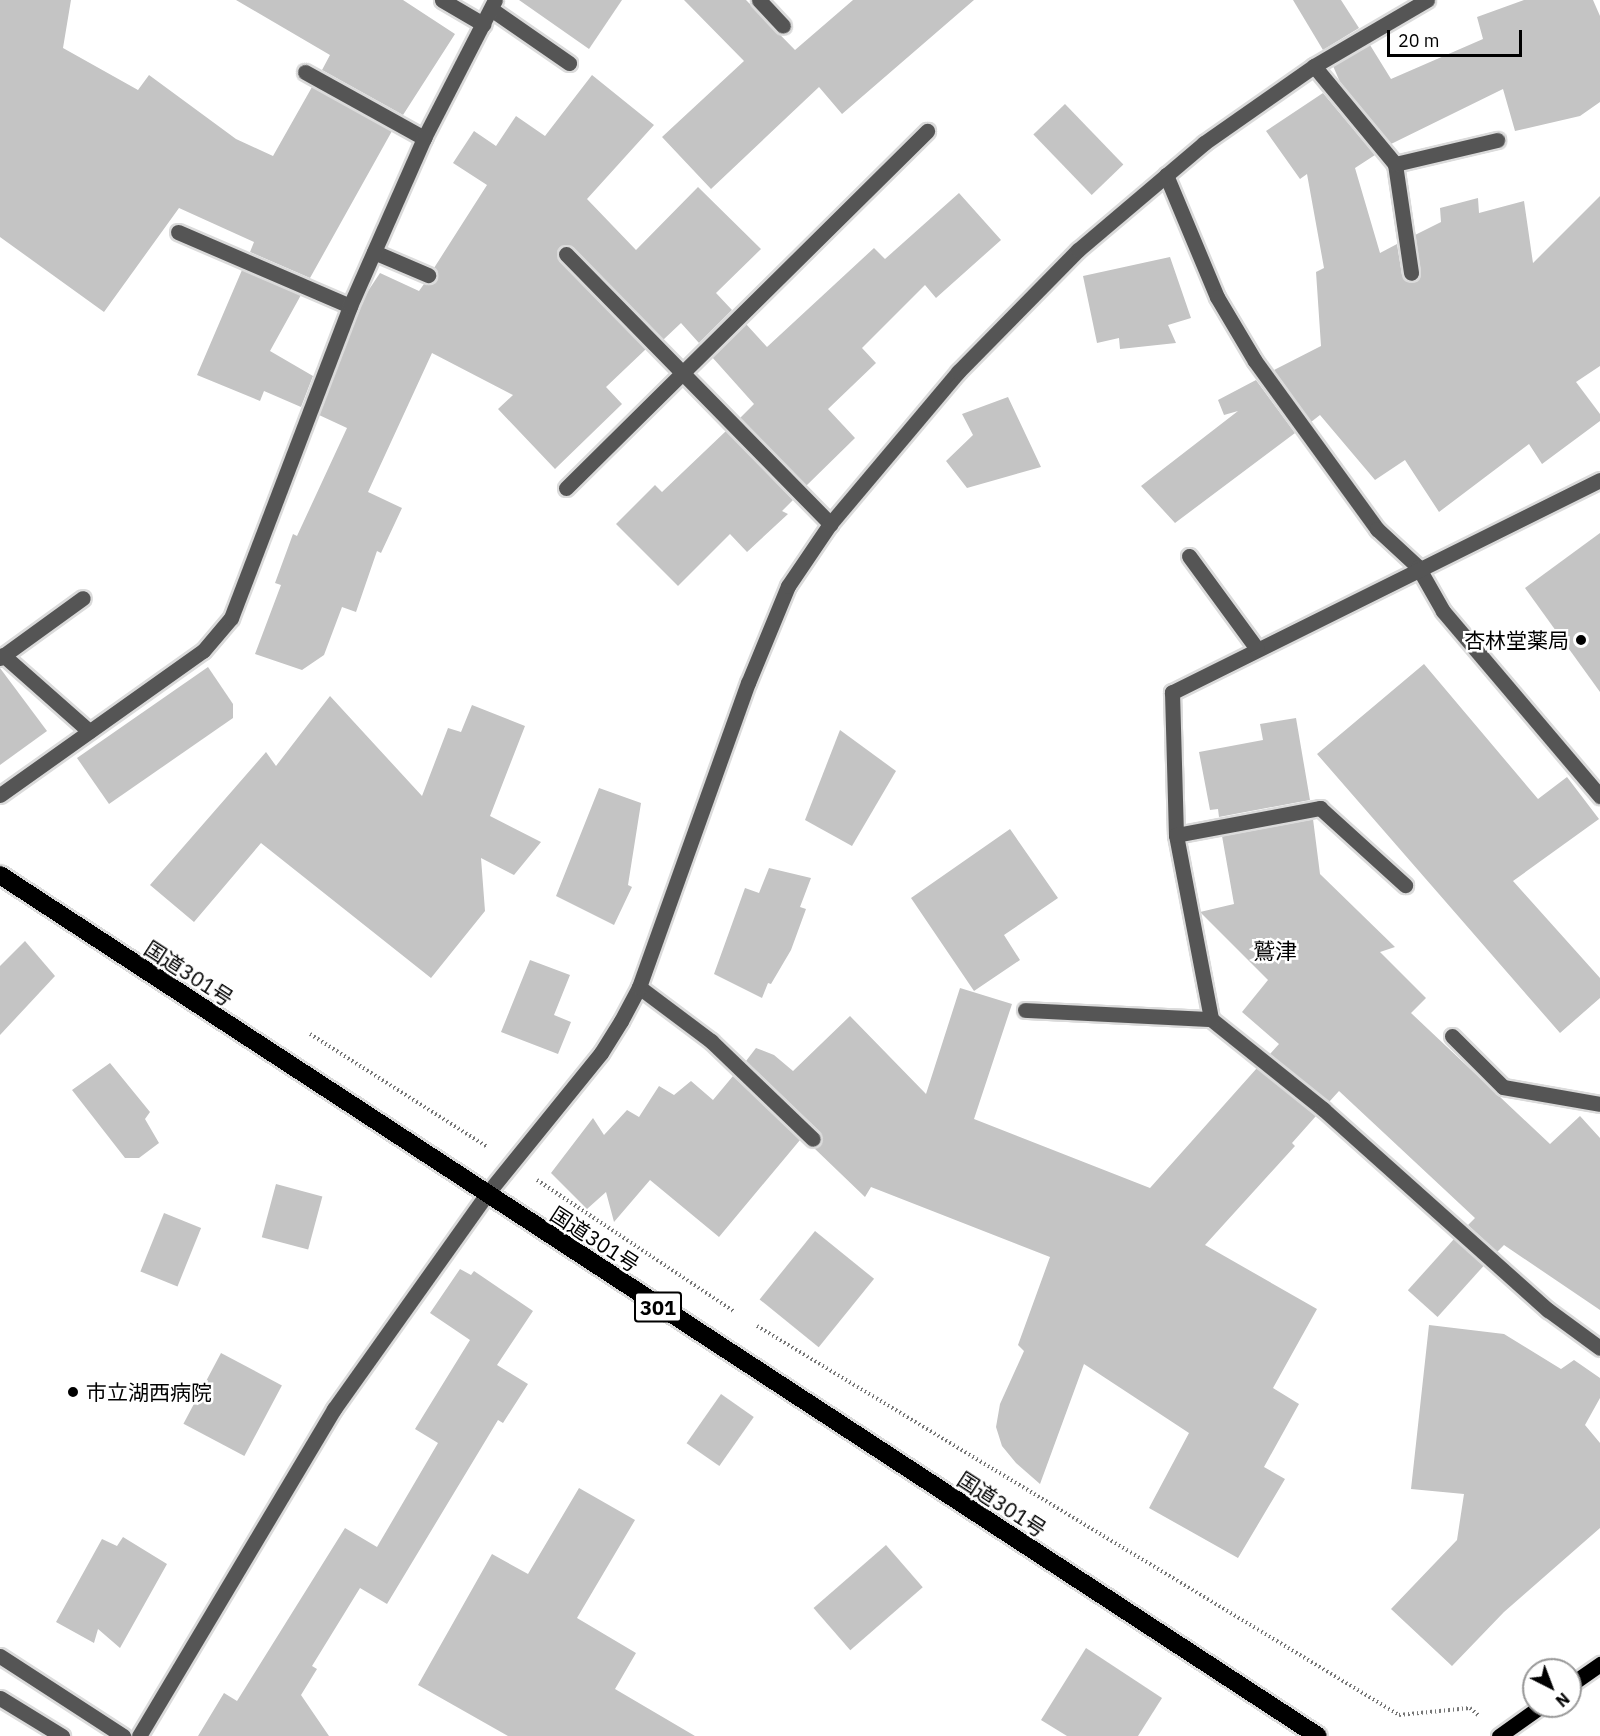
<!DOCTYPE html>
<html>
<head>
<meta charset="utf-8">
<style>
	body { margin:0 }
	#map { position:relative; width:1600px; height:1736px; overflow:hidden; background:#fff; font-family:"IBM Plex Sans","Noto Sans JP",sans-serif }
	div>[style] { position:absolute }
	[style*='--x'] { left:calc(var(--x)*1px); top:calc(var(--y)*1px); width:calc(var(--w)*1px); rotate:calc(var(--a)*1deg) }
	.building>* { inset:0; background:#c4c4c4; transform-origin:0 0 }
	.path>* { height:4px; margin-top:-2px; transform-origin:0; background:repeating-linear-gradient(90deg,#777 0 1.5px,transparent 0 4.5px) }
	.roads { filter:drop-shadow(2px 0 #dbdbdb) drop-shadow(-2px 0 #dbdbdb) drop-shadow(0 2px #dbdbdb) drop-shadow(0 -2px #dbdbdb) }
	.minor>* { height:15px; margin:-7.5px; padding:0 7.5px; transform-origin:7.5px; border-radius:7.5px; background:#555 }
	.major>* { height:15px; margin:-7.5px; padding:0 7.5px; transform-origin:7.5px; border-radius:7.5px; background:#000 }
	.highway>* { height:18px; margin:-9px; padding:0 9px; transform-origin:9px; border-radius:9px; background:#000 }
	.dots>* { width:16px; height:16px; translate:-50% -50%; box-sizing:border-box; border:3px solid #fff; border-radius:50% }
	span { translate:-50% -50%; white-space:nowrap; text-align:center; line-height:1.15; -webkit-text-stroke:5px #fff; paint-order:stroke }
	.shield-label span { padding:2px 4px; background:#fff; border:2px solid; border-radius:4px; -webkit-text-stroke-width:0 }
	.shield-label { font-size:20px; color:#000; font-weight:700 }
	.poi-label { font-size:21px; color:#000 }
	.right { translate:-100% -50%; text-align:right }
	.left { translate:0 -50%; text-align:left }
	.street-label { font-size:21px; color:#000 }
	.neighbourhood-label { font-size:22px; color:#000 }
	.north { position:absolute; left:1522px; top:1658px; width:60px; height:60px; box-sizing:border-box; background:#fff; border:2px solid #999; border-radius:50%; rotate:138deg; font-size:16px; font-weight:700; line-height:24px; text-align:center; color:#000 }
	.north::after { content:''; display:block; margin:auto; width:21px; height:27px; background:#000; clip-path:polygon(50% 0,100% 100%,50% 72%,0 100%) }
	.scale { position:absolute; left:1387px; top:30px; width:135px; height:27px; box-sizing:border-box; border:3px solid #000; border-top:0; padding-left:8px; font-size:18px; line-height:21px; white-space:nowrap; color:#000; -webkit-text-stroke:4px #fff; paint-order:stroke }
</style>
</head>
<body>
<div id="map">
	<div class="building">
		<div style="clip-path:polygon(0 0,71px 0,63px 48px,138px 90px,149px 75px,236px 139px,273px 156px,312px 87px,392px 131px,310px 278px,250px 252px,254px 242px,179px 208px,104px 312px,0 237px)"></div>
		<div style="clip-path:polygon(236px 0,403px 0,455px 34px,403px 115px,322px 70px,330px 55px)"></div>
		<div style="clip-path:polygon(519px 0,622px 0,589px 49px)"></div>
		<div style="clip-path:polygon(684px 0,746px 0,795px 50px,853px 0,974px 0,842px 114px,819px 87px,711px 189px,662px 137px,744px 61px)"></div>
		<div style="clip-path:polygon(1293px 0,1341px 0,1359px 28px,1323px 50px)"></div>
		<div style="clip-path:polygon(1524px 0,1593px 0,1600px 16px,1600px 102px,1580px 116px,1515px 131px,1503px 89px,1391px 144px,1340px 82px,1333px 66px,1370px 45px,1391px 79px,1483px 39px,1477px 17px)"></div>
		<div style="clip-path:polygon(592px 75px,654px 125px,587px 199px,636px 250px,698px 187px,761px 249px,716px 293px,732px 310px,699px 343px,681px 323px,663px 340px,573px 247px,560px 247px,559px 261px,646px 349px,606px 387px,622px 404px,555px 469px,498px 409px,513px 395px,432px 353px,368px 492px,402px 508px,381px 553px,377px 551px,356px 612px,342px 607px,324px 655px,302px 670px,255px 654px,281px 585px,275px 583px,293px 534px,297px 536px,347px 428px,319px 415px,364px 297px,380px 273px,419px 291px,424px 284px,437px 279px,434px 268px,487px 185px,453px 163px,474px 131px,496px 146px,516px 116px,545px 136px)"></div>
		<div style="clip-path:polygon(1323px 93px,1375px 155px,1355px 168px,1380px 253px,1397px 244px,1402px 275px,1408px 282px,1420px 276px,1415px 235px,1441px 222px,1440px 208px,1478px 198px,1479px 213px,1524px 201px,1533px 263px,1600px 196px,1600px 366px,1576px 382px,1600px 414px,1600px 421px,1542px 464px,1529px 444px,1439px 512px,1405px 460px,1375px 480px,1320px 415px,1311px 422px,1274px 370px,1321px 346px,1316px 272px,1324px 268px,1307px 174px,1300px 179px,1266px 131px)"></div>
		<div style="left:1065px;top:104px;width:84px;height:44px;rotate:46deg"></div>
		<div style="clip-path:polygon(959px 193px,1001px 240px,936px 298px,925px 285px,862px 348px,876px 363px,828px 409px,855px 438px,806px 486px,740px 418px,754px 404px,712px 357px,746px 324px,767px 347px,874px 248px,885px 259px)"></div>
		<div style="clip-path:polygon(1170px 257px,1191px 318px,1168px 325px,1176px 343px,1120px 349px,1119px 338px,1097px 343px,1083px 276px)"></div>
		<div style="clip-path:polygon(242px 270px,301px 295px,270px 351px,313px 376px,301px 407px,264px 391px,260px 401px,197px 375px)"></div>
		<div style="clip-path:polygon(1256px 380px,1295px 433px,1175px 523px,1141px 486px,1238px 411px,1224px 415px,1218px 400px)"></div>
		<div style="clip-path:polygon(1008px 397px,1041px 467px,967px 488px,946px 461px,973px 435px,962px 414px)"></div>
		<div style="clip-path:polygon(726px 431px,793px 500px,782px 511px,788px 514px,747px 552px,730px 534px,678px 586px,616px 524px,655px 485px,662px 492px)"></div>
		<div style="clip-path:polygon(1600px 533px,1600px 692px,1525px 588px)"></div>
		<div style="clip-path:polygon(1424px 664px,1538px 799px,1567px 777px,1599px 819px,1513px 881px,1600px 978px,1600px 998px,1560px 1033px,1317px 754px)"></div>
		<div style="clip-path:polygon(208px 667px,233px 704px,233px 718px,109px 804px,77px 758px)"></div>
		<div style="clip-path:polygon(0 668px,47px 731px,0 765px)"></div>
		<div style="clip-path:polygon(330px 696px,422px 796px,448px 728px,461px 732px,472px 705px,525px 726px,490px 816px,541px 842px,514px 875px,481px 858px,485px 911px,431px 978px,261px 843px,194px 922px,150px 885px,266px 752px,276px 766px)"></div>
		<div style="clip-path:polygon(1296px 718px,1310px 800px,1219px 817px,1218px 809px,1210px 810px,1199px 752px,1263px 740px,1260px 724px)"></div>
		<div style="clip-path:polygon(840px 730px,896px 771px,852px 846px,805px 820px)"></div>
		<div style="clip-path:polygon(599px 788px,641px 803px,628px 885px,632px 887px,614px 925px,556px 896px)"></div>
		<div style="clip-path:polygon(1313px 819px,1320px 874px,1395px 947px,1380px 952px,1426px 998px,1411px 1013px,1550px 1144px,1580px 1116px,1600px 1138px,1600px 1310px,1504px 1245px,1497px 1252px,1468px 1225px,1475px 1218px,1339px 1091px,1329px 1102px,1270px 1054px,1279px 1044px,1242px 1012px,1268px 980px,1200px 912px,1234px 904px,1222px 836px)"></div>
		<div style="clip-path:polygon(1010px 829px,1058px 898px,1004px 935px,1020px 960px,974px 991px,911px 898px)"></div>
		<div style="clip-path:polygon(769px 868px,811px 878px,800px 907px,806px 909px,791px 950px,771px 984px,768px 983px,762px 998px,714px 974px,745px 888px,759px 893px)"></div>
		<div style="clip-path:polygon(25px 941px,55px 976px,0 1035px,0 966px)"></div>
		<div style="clip-path:polygon(530px 960px,570px 975px,554px 1015px,571px 1022px,558px 1054px,501px 1032px)"></div>
		<div style="clip-path:polygon(960px 988px,1012px 1004px,974px 1119px,1150px 1188px,1257px 1068px,1316px 1116px,1292px 1143px,1295px 1146px,1205px 1245px,1317px 1309px,1273px 1388px,1299px 1404px,1264px 1467px,1285px 1479px,1238px 1558px,1149px 1508px,1189px 1433px,1084px 1364px,1040px 1484px,1016px 1463px,1002px 1446px,996px 1427px,1000px 1404px,1024px 1351px,1018px 1345px,1050px 1257px,871px 1187px,865px 1197px,814px 1148px,822px 1142px,820px 1132px,746px 1061px,756px 1048px,774px 1055px,793px 1071px,850px 1016px,926px 1094px)"></div>
		<div style="clip-path:polygon(110px 1063px,150px 1112px,145px 1119px,159px 1143px,139px 1158px,125px 1158px,72px 1090px)"></div>
		<div style="clip-path:polygon(733px 1076px,800px 1140px,719px 1237px,650px 1180px,614px 1222px,606px 1192px,587px 1209px,551px 1173px,593px 1118px,604px 1135px,627px 1110px,639px 1117px,659px 1086px,674px 1095px,691px 1081px,713px 1100px)"></div>
		<div style="left:276px;top:1184px;width:48px;height:55px;rotate:15deg"></div>
		<div style="left:164px;top:1213px;width:40px;height:63px;rotate:22deg"></div>
		<div style="left:815px;top:1231px;width:76px;height:88px;rotate:39deg"></div>
		<div style="left:1454px;top:1239px;width:40px;height:69px;rotate:42deg"></div>
		<div style="clip-path:polygon(460px 1269px,471px 1275px,474px 1271px,533px 1311px,497px 1365px,528px 1384px,503px 1423px,498px 1420px,387px 1604px,360px 1588px,312px 1666px,317px 1669px,301px 1695px,329px 1736px,198px 1736px,224px 1693px,237px 1701px,345px 1528px,377px 1547px,438px 1443px,415px 1429px,470px 1340px,430px 1313px)"></div>
		<div style="clip-path:polygon(1429px 1325px,1504px 1334px,1561px 1369px,1574px 1360px,1600px 1378px,1600px 1398px,1585px 1425px,1600px 1443px,1600px 1528px,1504px 1612px,1452px 1666px,1391px 1609px,1457px 1540px,1464px 1494px,1411px 1489px)"></div>
		<div style="left:221px;top:1353px;width:69px;height:80px;rotate:28deg"></div>
		<div style="left:721px;top:1394px;width:40px;height:60px;rotate:35deg"></div>
		<div style="clip-path:polygon(579px 1488px,635px 1520px,577px 1618px,636px 1653px,615px 1689px,695px 1736px,508px 1736px,418px 1685px,492px 1554px,528px 1574px)"></div>
		<div style="clip-path:polygon(123px 1537px,167px 1564px,120px 1648px,98px 1629px,94px 1643px,56px 1622px,102px 1539px,117px 1546px)"></div>
		<div style="left:886px;top:1545px;width:56px;height:96px;rotate:49deg"></div>
		<div style="clip-path:polygon(1086px 1648px,1162px 1698px,1138px 1736px,1067px 1736px,1041px 1720px)"></div>
	</div>
	<div class="path">
		<div style="--x:310;--y:1034;--w:209;--a:32.5"></div>
		<div style="--x:537;--y:1180;--w:238;--a:33.7"></div>
		<div style="--x:757;--y:1326;--w:751;--a:31.21"></div>
		<div style="--x:1399;--y:1715;--w:71;--a:-5.6"></div>
		<div style="--x:1470;--y:1708;--w:11;--a:41"></div>
	</div>
	<div class="roads">
		<div class="minor">
			<div style="--x:442;--y:0;--w:48;--a:30.3"></div>
			<div style="--x:759;--y:0;--w:35;--a:47"></div>
			<div style="--x:491;--y:9;--w:95;--a:34.7"></div>
			<div style="--x:1314;--y:66;--w:127;--a:50.4"></div>
			<div style="--x:1395;--y:164;--w:110;--a:81.6"></div>
			<div style="--x:305;--y:72;--w:136;--a:29"></div>
			<div style="--x:1395;--y:164;--w:105;--a:-13.2"></div>
			<div style="--x:1166;--y:175;--w:132;--a:67.3"></div>
			<div style="--x:1217;--y:297;--w:74;--a:59.3"></div>
			<div style="--x:1255;--y:361;--w:208;--a:54"></div>
			<div style="--x:1377;--y:529;--w:56;--a:42.8"></div>
			<div style="--x:1418;--y:567;--w:51;--a:60.4"></div>
			<div style="--x:1443;--y:611;--w:243;--a:49.7"></div>
			<div style="--x:178;--y:232;--w:187;--a:23.3"></div>
			<div style="--x:374;--y:252;--w:59;--a:23.1"></div>
			<div style="--x:566;--y:254;--w:378;--a:45.6"></div>
			<div style="--x:1600;--y:480;--w:478;--a:153.6"></div>
			<div style="--x:1172;--y:692;--w:143;--a:88.4"></div>
			<div style="--x:1176;--y:835;--w:187;--a:79.2"></div>
			<div style="--x:1211;--y:1019;--w:144;--a:38.8"></div>
			<div style="--x:1323;--y:1109;--w:302;--a:41.8"></div>
			<div style="--x:1548;--y:1310;--w:64;--a:36.2"></div>
			<div style="--x:566;--y:488;--w:508;--a:-44.68"></div>
			<div style="--x:1189;--y:556;--w:115;--a:53.8"></div>
			<div style="--x:3;--y:655;--w:115;--a:41.5"></div>
			<div style="--x:0;--y:658;--w:102;--a:-35.9"></div>
			<div style="--x:0;--y:795;--w:249;--a:-35.4"></div>
			<div style="--x:203;--y:651;--w:43;--a:-49.7"></div>
			<div style="--x:231;--y:618;--w:334;--a:-69.1"></div>
			<div style="--x:350;--y:306;--w:184;--a:-66.2"></div>
			<div style="--x:424;--y:138;--w:155;--a:-62.8"></div>
			<div style="--x:1176;--y:835;--w:147;--a:-10.6"></div>
			<div style="--x:1320;--y:808;--w:115;--a:42.2"></div>
			<div style="--x:639;--y:987;--w:90;--a:36.9"></div>
			<div style="--x:711;--y:1041;--w:141;--a:43.9"></div>
			<div style="--x:1025;--y:1010;--w:186;--a:2.8"></div>
			<div style="--x:1452;--y:1036;--w:72;--a:45"></div>
			<div style="--x:1503;--y:1087;--w:98;--a:9.9"></div>
			<div style="--x:0;--y:1656;--w:147;--a:33"></div>
			<div style="--x:0;--y:1698;--w:73;--a:31.5"></div>
			<div style="--x:139;--y:1736;--w:381;--a:-59.2"></div>
			<div style="--x:334;--y:1409;--w:262;--a:-54.6"></div>
			<div style="--x:486;--y:1195;--w:183;--a:-51"></div>
			<div style="--x:601;--y:1053;--w:38;--a:-58"></div>
			<div style="--x:621;--y:1021;--w:38;--a:-62"></div>
			<div style="--x:639;--y:987;--w:323;--a:-70.3"></div>
			<div style="--x:748;--y:683;--w:105;--a:-67.6"></div>
			<div style="--x:788;--y:586;--w:75;--a:-55.9"></div>
			<div style="--x:830;--y:524;--w:199;--a:-49.9"></div>
			<div style="--x:958;--y:372;--w:171;--a:-45.5"></div>
			<div style="--x:1078;--y:250;--w:165;--a:-40.3"></div>
			<div style="--x:1204;--y:143;--w:134;--a:-35"></div>
			<div style="--x:1314;--y:66;--w:131;--a:-30.3"></div>
		</div>
		<div class="major">
			<div style="--x:1570;--y:1685;--w:37;--a:-35"></div>
			<div style="--x:1499;--y:1736;--w:52;--a:-35.5"></div>
		</div>
		<div class="highway">
			<div style="--x:0;--y:875;--w:1574;--a:33.16"></div>
		</div>
	</div>
	<div class="dots">
		<div style="left:1581px;top:640px;background:#000"></div>
		<div style="left:73px;top:1392px;background:#000"></div>
	</div>
	<div class="shield-label">
		<span style="left:658px;top:1307px">301</span>
	</div>
	<div class="poi-label">
		<span class="right" style="left:1569px;top:640px">杏林堂薬局</span>
		<span class="left" style="left:86px;top:1392px">市立湖西病院</span>
	</div>
	<div class="street-label">
		<span style="left:189px;top:973px;rotate:33deg">国道301号</span>
		<span style="left:595px;top:1239px;rotate:33deg">国道301号</span>
		<span style="left:1002px;top:1504px;rotate:33deg">国道301号</span>
	</div>
	<div class="neighbourhood-label">
		<span style="left:1275px;top:951px">鷲津</span>
	</div>
	<div class="north">N</div>
	<div class="scale">20 m</div>
</div>
</body>
</html>
